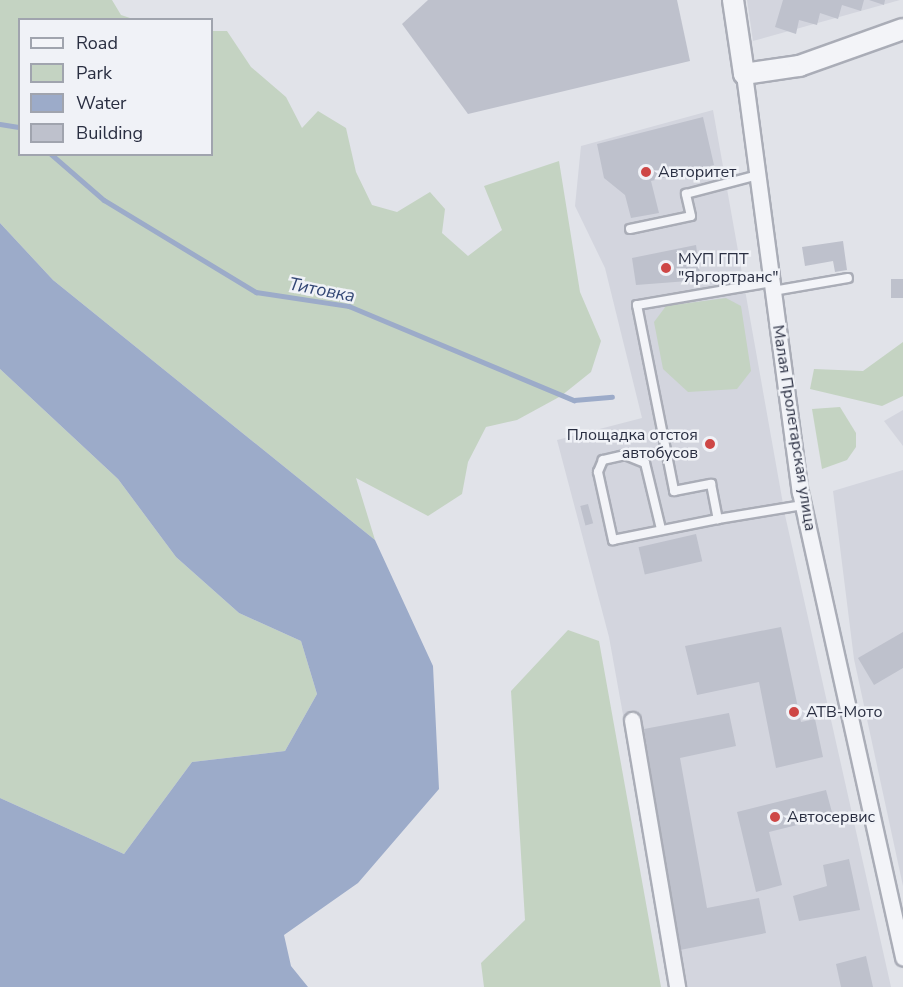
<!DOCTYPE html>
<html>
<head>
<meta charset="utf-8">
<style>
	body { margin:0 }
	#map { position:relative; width:903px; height:987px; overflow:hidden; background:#e1e3e9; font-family:"Nunito Sans",sans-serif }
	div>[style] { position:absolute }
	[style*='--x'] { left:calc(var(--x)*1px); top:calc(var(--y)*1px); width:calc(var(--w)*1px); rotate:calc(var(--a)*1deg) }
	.built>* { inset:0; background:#d3d5de }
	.green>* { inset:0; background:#c4d3c2 }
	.water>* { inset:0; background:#9cabc9 }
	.stream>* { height:4.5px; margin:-2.25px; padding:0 2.25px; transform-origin:2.25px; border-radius:2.25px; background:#9cabc9 }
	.building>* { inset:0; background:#bec1cc; transform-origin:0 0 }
	.roads { filter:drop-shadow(2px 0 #aaadb7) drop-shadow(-2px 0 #aaadb7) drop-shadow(0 2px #aaadb7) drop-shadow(0 -2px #aaadb7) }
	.service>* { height:8px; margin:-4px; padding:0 4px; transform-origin:4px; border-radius:4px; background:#f3f4f8 }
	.minor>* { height:15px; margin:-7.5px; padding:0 7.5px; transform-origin:7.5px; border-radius:7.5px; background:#f3f4f8 }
	.tertiary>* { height:20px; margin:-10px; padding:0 10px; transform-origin:10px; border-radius:10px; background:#f3f4f8 }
	.dots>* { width:16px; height:16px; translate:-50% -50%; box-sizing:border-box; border:3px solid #f0f2f7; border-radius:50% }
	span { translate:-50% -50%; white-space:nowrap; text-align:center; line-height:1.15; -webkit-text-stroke:5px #f0f2f7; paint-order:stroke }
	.poi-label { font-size:16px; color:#292e41 }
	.left { translate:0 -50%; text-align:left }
	.right { translate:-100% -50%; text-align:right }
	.street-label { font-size:16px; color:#292e41 }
	.water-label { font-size:18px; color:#334775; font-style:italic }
	.legend { position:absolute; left:18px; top:18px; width:195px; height:138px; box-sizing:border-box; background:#f0f2f7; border:2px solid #a0a4ae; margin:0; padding:8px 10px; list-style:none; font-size:18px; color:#292e41 }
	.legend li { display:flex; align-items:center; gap:12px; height:30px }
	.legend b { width:30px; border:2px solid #a0a4ae }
</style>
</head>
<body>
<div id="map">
	<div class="built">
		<div style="clip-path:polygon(747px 0,900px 0,753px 41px)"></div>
		<div style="clip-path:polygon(713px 110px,785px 515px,891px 987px,672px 987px,609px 637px,557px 440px,642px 418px,605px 268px,575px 206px,581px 146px)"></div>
		<div style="clip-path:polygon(903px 410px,903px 446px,884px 421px)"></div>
		<div style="clip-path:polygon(903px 470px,903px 886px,854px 659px,833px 491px)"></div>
	</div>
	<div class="green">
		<div style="clip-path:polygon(0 0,112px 0,121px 15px,133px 19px,20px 20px,20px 154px,212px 154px,212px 31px,227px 31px,251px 67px,286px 97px,302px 128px,318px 111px,346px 128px,356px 172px,372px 205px,397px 212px,430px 192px,445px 209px,442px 233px,468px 256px,502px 230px,484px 186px,559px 161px,580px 292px,601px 341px,591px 372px,561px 396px,517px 420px,486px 427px,468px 462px,462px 494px,428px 516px,356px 478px,375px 540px,53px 280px,0 223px)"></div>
		<div style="clip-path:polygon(726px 298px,741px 306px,751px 371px,737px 389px,688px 392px,663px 369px,654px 322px,666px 306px)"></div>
		<div style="clip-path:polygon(903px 342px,903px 396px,882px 406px,810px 389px,814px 369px,863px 371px)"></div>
		<div style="clip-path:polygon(0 369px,118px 479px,176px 557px,239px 613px,301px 641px,317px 694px,285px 751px,192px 762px,124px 854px,0 798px)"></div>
		<div style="clip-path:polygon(840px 407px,856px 433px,856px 447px,847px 460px,822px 469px,812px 409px)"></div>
		<div style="clip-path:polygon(568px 630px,599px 641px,661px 987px,484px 987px,481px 963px,525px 920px,511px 691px)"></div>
	</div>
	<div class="water">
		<div style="clip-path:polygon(0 223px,53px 280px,375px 540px,433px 666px,439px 789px,358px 883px,284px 935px,291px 966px,308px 987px,0 987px,0 798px,124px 854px,192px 762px,285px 751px,317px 694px,301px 641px,239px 613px,176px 557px,118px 479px,0 369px)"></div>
	</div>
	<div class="stream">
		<div style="--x:0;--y:124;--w:20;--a:9"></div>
		<div style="--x:51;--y:154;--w:70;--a:41"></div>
		<div style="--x:104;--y:200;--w:178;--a:31.2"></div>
		<div style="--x:256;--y:292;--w:94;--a:8.6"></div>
		<div style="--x:349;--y:306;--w:244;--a:22.7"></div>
		<div style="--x:574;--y:400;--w:38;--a:-5"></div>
	</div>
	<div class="building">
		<div style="clip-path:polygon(428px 0,677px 0,690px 61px,468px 114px,402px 24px)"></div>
		<div style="clip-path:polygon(783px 0,864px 0,861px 11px,842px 5px,838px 19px,820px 13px,817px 25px,799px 20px,796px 34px,775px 27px)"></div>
		<div style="clip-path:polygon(869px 0,885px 0,884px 5px)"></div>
		<div style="clip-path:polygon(703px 117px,714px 165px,651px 181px,659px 213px,631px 218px,625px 195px,604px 178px,597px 144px)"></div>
		<div style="clip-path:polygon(843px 241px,847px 270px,835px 272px,833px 261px,805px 266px,802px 247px)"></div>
		<div style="clip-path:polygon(696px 245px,701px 280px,636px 285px,632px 258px)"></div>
		<div style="left:891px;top:279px;width:12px;height:19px"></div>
		<div style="left:588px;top:504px;width:20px;height:8px;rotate:75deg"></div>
		<div style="left:696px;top:534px;width:28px;height:59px;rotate:77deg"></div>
		<div style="clip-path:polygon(781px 627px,801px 722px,815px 719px,823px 757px,776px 768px,759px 682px,697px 695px,685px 646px)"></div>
		<div style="clip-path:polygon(903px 632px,903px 668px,874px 685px,858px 658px)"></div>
		<div style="clip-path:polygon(729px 713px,736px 746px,680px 758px,707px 908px,759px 898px,766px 933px,680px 950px,644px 729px)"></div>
		<div style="clip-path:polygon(826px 790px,833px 816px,769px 832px,782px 885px,756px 892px,737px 812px)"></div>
		<div style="clip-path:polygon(849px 859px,860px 910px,799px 921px,793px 896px,827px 886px,823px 865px)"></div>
		<div style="clip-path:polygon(866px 956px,873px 987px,841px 987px,836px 964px)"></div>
	</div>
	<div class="roads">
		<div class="service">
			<div style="--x:630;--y:229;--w:62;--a:-12"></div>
			<div style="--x:691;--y:216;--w:23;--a:-103"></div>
			<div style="--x:686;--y:194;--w:74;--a:-14.8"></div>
			<div style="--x:772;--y:282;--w:137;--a:170.3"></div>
			<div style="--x:637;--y:305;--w:190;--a:78.7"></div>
			<div style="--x:674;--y:491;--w:38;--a:-11"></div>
			<div style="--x:711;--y:484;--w:36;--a:79"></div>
			<div style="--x:718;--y:519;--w:86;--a:-9.4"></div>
			<div style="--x:773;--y:291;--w:76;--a:-9.8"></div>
			<div style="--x:661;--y:529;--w:68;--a:-103.6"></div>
			<div style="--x:645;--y:463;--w:22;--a:-158"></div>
			<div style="--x:625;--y:455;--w:23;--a:167"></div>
			<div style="--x:603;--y:460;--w:13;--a:113"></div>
			<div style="--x:598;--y:472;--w:70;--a:77.6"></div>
			<div style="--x:613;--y:540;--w:107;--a:-11.3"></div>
		</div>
		<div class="minor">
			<div style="--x:744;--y:74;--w:422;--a:82.4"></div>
			<div style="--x:800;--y:492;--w:477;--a:77.5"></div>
			<div style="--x:632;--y:720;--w:271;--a:80.4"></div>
		</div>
		<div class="tertiary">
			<div style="--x:733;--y:0;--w:75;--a:81.5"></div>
			<div style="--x:744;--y:74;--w:56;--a:-8.3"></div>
			<div style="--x:799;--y:66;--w:110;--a:-19.6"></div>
		</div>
	</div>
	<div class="dots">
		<div style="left:646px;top:172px;background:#ce4746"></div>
		<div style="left:666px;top:268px;background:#ce4746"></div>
		<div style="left:710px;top:444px;background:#ce4746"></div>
		<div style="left:794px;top:712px;background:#ce4746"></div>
		<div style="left:775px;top:817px;background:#ce4746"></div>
	</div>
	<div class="poi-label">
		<span class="left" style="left:658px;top:172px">Авторитет</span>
		<span class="left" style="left:678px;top:268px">МУП ГПТ<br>"Яргортранс"</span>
		<span class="right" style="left:698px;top:444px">Площадка отстоя<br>автобусов</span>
		<span class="left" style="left:806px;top:712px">АТВ-Мото</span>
		<span class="left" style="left:787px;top:817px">Автосервис</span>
	</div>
	<div class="street-label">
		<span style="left:794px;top:428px;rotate:81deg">Малая Пролетарская улица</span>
	</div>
	<div class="water-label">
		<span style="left:322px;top:290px;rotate:11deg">Титовка</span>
	</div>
	<ul class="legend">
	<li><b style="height:8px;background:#f3f4f8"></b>Road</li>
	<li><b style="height:16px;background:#c4d3c2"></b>Park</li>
	<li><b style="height:16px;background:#9cabc9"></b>Water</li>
	<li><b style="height:16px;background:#bec1cc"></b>Building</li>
	</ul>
</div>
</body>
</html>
